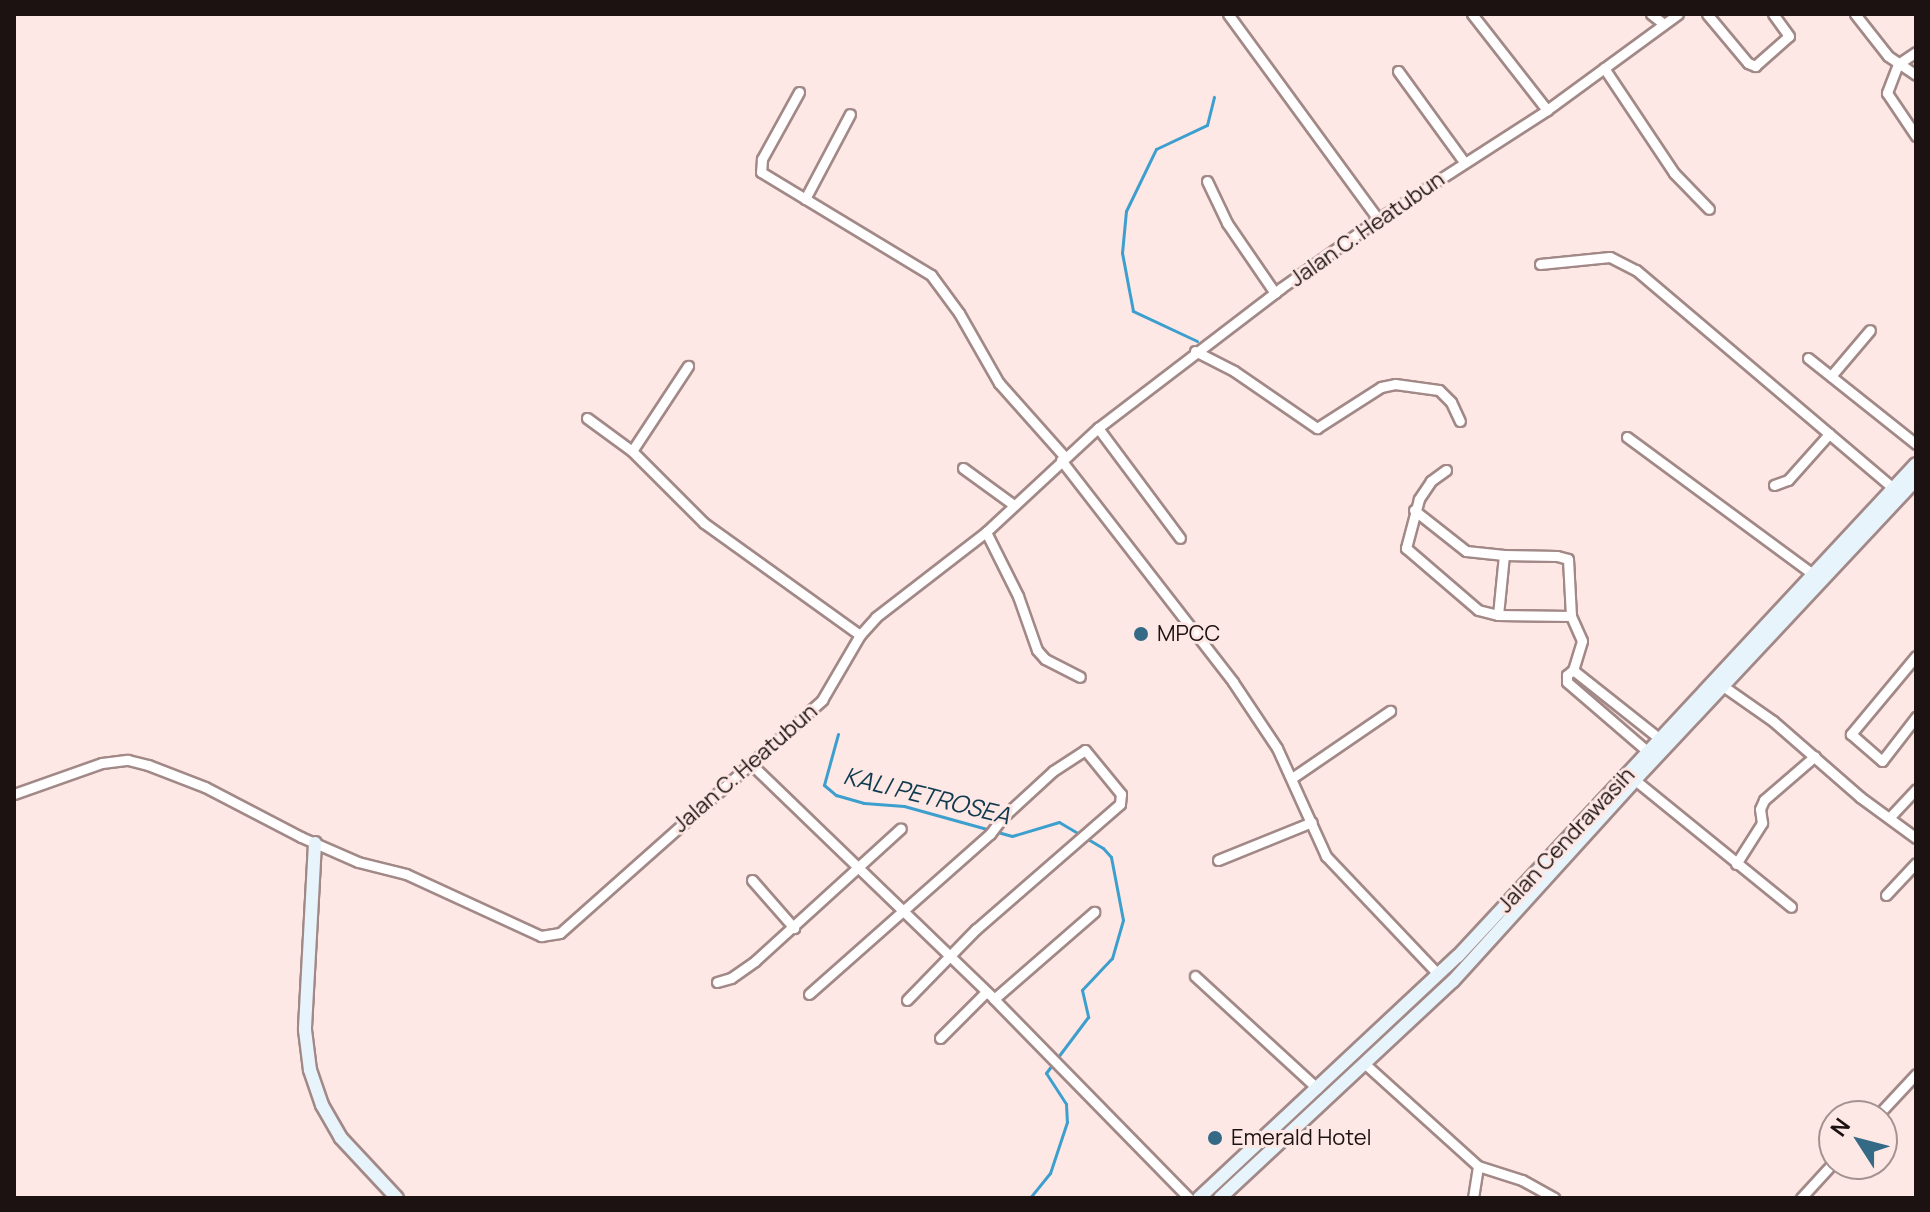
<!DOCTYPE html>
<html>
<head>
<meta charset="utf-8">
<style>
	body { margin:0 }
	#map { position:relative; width:1930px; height:1212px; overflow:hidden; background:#fee8e5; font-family:Manrope,sans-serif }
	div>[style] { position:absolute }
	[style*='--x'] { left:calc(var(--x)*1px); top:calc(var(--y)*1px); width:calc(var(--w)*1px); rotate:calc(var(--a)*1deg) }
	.stream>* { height:3px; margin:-1.5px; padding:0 1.5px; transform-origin:1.5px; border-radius:1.5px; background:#3d9fcd }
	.roads { filter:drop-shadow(2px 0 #a28987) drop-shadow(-2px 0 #a28987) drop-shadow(0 2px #a28987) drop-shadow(0 -2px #a28987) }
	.street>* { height:9px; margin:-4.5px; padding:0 4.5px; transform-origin:4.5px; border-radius:4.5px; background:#fff }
	.secondary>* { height:12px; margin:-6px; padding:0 6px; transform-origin:6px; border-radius:6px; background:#e8f4fb }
	.dots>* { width:22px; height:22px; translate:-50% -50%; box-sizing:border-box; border:4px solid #fee8e5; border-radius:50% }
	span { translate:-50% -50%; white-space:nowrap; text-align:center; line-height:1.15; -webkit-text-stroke:6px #fee8e5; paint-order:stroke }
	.street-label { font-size:22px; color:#1b1211 }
	.poi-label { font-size:22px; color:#1b1211 }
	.left { translate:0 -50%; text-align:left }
	.water-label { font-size:24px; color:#103a4e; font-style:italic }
	.frame { position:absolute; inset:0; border:16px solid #1b1211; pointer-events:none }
	.north { position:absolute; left:1818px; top:1100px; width:80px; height:80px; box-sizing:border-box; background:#fee8e5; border:2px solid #a39290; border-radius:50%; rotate:306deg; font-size:22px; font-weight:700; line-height:32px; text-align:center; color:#1b1211 }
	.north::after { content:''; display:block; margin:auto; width:28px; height:36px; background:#346a86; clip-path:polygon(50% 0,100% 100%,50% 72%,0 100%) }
</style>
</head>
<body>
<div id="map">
	<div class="stream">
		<div style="--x:1197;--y:341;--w:71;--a:-154.9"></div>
		<div style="--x:1133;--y:311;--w:59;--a:-100.7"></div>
		<div style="--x:1122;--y:253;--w:42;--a:-84.6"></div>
		<div style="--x:1126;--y:211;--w:69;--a:-64.2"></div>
		<div style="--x:1156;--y:149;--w:56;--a:-25.2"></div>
		<div style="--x:1207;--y:125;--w:29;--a:-76"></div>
		<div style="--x:838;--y:734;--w:53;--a:105.4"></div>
		<div style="--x:824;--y:785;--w:16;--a:40"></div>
		<div style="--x:836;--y:795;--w:29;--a:16"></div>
		<div style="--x:864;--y:803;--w:40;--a:4.3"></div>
		<div style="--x:904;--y:806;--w:112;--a:15.5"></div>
		<div style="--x:1012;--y:836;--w:49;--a:-16.6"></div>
		<div style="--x:1059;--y:822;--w:51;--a:30.6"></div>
		<div style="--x:1103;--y:848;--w:12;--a:48"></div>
		<div style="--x:1111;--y:857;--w:64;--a:79.2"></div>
		<div style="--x:1123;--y:920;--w:40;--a:106"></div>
		<div style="--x:1112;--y:958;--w:44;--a:133.2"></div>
		<div style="--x:1082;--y:990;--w:28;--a:77"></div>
		<div style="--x:1088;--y:1017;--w:70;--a:126.9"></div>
		<div style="--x:1046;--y:1073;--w:37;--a:57"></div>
		<div style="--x:1066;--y:1104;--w:18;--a:87"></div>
		<div style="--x:1067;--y:1122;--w:54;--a:108.4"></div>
		<div style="--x:1050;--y:1173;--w:32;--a:129"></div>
	</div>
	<div class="roads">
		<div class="street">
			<div style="--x:1228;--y:14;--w:254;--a:53.8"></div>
			<div style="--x:1472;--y:14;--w:122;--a:52"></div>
			<div style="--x:1651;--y:14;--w:16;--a:38"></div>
			<div style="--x:1707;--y:14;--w:64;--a:50.1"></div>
			<div style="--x:1748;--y:63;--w:8;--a:23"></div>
			<div style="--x:1755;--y:66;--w:45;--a:-41.4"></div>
			<div style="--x:1789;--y:36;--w:27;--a:-126"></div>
			<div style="--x:1855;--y:14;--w:53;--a:51.8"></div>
			<div style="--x:1888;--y:56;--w:34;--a:34"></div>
			<div style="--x:1916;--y:52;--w:22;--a:146"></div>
			<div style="--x:1898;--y:64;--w:31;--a:111"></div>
			<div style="--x:1887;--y:93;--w:52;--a:56"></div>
			<div style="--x:1604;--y:68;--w:126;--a:56.3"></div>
			<div style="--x:1674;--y:173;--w:50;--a:45.8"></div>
			<div style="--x:1398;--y:71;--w:112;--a:54"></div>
			<div style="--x:799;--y:92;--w:77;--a:118.9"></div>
			<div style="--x:762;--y:159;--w:13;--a:94"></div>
			<div style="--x:761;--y:172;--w:199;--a:31.2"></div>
			<div style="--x:931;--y:275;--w:47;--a:53.6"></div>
			<div style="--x:959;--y:313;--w:81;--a:60.3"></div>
			<div style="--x:999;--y:383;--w:99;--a:48.3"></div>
			<div style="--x:1207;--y:181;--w:47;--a:64.5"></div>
			<div style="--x:1227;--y:223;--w:85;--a:55.6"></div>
			<div style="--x:805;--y:199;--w:96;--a:-62.1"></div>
			<div style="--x:1540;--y:264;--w:70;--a:-5.7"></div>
			<div style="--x:1610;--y:257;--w:29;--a:27"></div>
			<div style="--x:1636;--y:270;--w:337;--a:40.3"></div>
			<div style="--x:1195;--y:351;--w:44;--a:27.1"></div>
			<div style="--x:1234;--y:371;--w:101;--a:34.5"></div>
			<div style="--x:1317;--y:428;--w:76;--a:-32.6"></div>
			<div style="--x:1381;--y:387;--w:14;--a:-12"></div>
			<div style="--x:1395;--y:384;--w:44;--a:7.8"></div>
			<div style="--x:1439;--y:390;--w:17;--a:45"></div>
			<div style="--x:1451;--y:402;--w:21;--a:65"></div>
			<div style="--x:1808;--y:358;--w:138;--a:38.5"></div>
			<div style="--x:1831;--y:376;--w:60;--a:-49.7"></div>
			<div style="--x:587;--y:418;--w:56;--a:36.3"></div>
			<div style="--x:632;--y:451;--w:102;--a:45"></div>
			<div style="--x:704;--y:523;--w:192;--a:35.7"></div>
			<div style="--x:1098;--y:428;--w:137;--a:53.3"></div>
			<div style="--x:1627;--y:437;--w:231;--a:36.4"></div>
			<div style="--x:632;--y:451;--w:102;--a:-56.6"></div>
			<div style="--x:1061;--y:460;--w:281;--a:52.2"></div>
			<div style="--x:1233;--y:682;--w:79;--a:56.3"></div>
			<div style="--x:1277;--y:748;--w:119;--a:65.6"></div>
			<div style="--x:1326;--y:856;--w:163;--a:46.5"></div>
			<div style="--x:963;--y:468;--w:63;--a:36"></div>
			<div style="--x:1446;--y:470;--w:19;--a:144"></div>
			<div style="--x:1431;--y:481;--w:22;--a:124"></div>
			<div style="--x:1419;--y:499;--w:51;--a:104.9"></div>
			<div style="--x:1406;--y:548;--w:95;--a:40.7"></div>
			<div style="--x:1478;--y:610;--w:21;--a:14"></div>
			<div style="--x:1774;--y:485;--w:15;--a:-20"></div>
			<div style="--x:1788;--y:480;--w:62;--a:-48.3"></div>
			<div style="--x:1414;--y:510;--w:66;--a:38.3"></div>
			<div style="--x:1466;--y:551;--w:38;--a:6"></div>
			<div style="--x:986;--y:532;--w:72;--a:63.4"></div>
			<div style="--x:1018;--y:596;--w:57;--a:70.6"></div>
			<div style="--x:1037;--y:650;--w:12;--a:48"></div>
			<div style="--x:1045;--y:659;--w:39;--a:27"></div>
			<div style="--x:1571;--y:616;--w:73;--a:-179.2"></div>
			<div style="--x:1498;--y:615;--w:60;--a:-84.3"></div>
			<div style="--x:1504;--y:555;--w:53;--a:1.1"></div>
			<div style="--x:1557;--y:556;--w:11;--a:15"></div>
			<div style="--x:1568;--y:559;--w:57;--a:87"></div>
			<div style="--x:1571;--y:616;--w:27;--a:66"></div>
			<div style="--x:1582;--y:641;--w:30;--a:107"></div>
			<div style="--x:1573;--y:670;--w:111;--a:38.4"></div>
			<div style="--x:1916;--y:656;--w:102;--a:129.8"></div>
			<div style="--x:1851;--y:734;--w:41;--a:41.1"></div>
			<div style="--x:1882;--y:761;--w:56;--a:-52.3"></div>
			<div style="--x:1573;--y:670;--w:8;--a:140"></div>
			<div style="--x:1567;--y:675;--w:7;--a:90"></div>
			<div style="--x:1567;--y:682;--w:107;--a:40.8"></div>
			<div style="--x:1723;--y:686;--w:61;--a:35"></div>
			<div style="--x:1773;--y:721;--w:116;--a:41.1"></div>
			<div style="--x:1860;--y:797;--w:69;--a:36.2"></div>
			<div style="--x:751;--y:764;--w:338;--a:44"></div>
			<div style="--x:994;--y:999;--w:279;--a:45.6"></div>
			<div style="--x:1292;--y:778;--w:119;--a:-34.4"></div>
			<div style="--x:1635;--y:780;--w:201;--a:39.1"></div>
			<div style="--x:14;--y:794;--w:93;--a:-19.4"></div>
			<div style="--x:102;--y:763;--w:26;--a:-7"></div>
			<div style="--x:128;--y:760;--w:21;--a:14"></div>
			<div style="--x:148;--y:765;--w:61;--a:21.1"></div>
			<div style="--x:205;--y:787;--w:108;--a:27.5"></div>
			<div style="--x:301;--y:837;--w:62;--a:23.7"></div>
			<div style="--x:358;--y:862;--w:49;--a:14"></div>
			<div style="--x:406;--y:874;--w:149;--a:24.7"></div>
			<div style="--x:541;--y:936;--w:19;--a:-9"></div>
			<div style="--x:560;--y:933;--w:351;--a:-41.6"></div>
			<div style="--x:822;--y:700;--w:75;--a:-59.7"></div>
			<div style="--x:860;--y:635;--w:24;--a:-48"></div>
			<div style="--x:876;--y:617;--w:139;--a:-37.7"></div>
			<div style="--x:986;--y:532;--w:153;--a:-42.9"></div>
			<div style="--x:1098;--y:428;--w:230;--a:-37.4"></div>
			<div style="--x:1281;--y:288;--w:119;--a:-35.4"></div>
			<div style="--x:1378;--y:219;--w:201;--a:-32.8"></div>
			<div style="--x:1547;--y:110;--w:162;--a:-36.2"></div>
			<div style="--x:1890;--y:817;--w:38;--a:-47"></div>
			<div style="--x:1218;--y:860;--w:101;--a:-22"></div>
			<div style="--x:1736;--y:864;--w:49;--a:-57.6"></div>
			<div style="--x:1762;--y:823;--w:14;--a:-98"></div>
			<div style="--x:1760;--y:809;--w:10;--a:-66"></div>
			<div style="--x:1764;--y:800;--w:67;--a:-40.8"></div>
			<div style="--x:752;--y:880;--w:64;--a:48.8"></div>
			<div style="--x:1886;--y:895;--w:44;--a:-46.8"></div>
			<div style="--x:1195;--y:976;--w:166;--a:42.6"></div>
			<div style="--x:717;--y:982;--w:15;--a:-16"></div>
			<div style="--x:731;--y:978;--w:29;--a:-35"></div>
			<div style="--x:755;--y:961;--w:197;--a:-42.3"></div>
			<div style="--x:809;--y:994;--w:242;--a:-41.5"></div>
			<div style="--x:990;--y:834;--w:21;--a:-53"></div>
			<div style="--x:1003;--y:817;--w:68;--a:-42.6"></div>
			<div style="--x:1053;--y:771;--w:38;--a:-33"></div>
			<div style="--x:1085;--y:750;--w:57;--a:50.7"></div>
			<div style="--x:1121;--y:794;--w:10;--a:96"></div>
			<div style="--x:1120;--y:804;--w:191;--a:139"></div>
			<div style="--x:976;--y:929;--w:99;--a:134.2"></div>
			<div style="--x:994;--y:999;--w:133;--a:-41"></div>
			<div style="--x:940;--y:1038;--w:65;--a:-45"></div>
			<div style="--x:1364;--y:1063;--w:154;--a:42.1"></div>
			<div style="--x:1478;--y:1166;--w:46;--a:17.7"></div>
			<div style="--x:1522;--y:1180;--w:37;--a:29"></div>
			<div style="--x:1877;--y:1116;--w:57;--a:-47.1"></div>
			<div style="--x:1473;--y:1198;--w:32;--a:-81"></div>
			<div style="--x:1801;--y:1198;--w:49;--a:-47.5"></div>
		</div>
		<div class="secondary">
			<div style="--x:315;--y:843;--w:187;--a:93.1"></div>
			<div style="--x:305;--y:1030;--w:40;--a:82.9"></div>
			<div style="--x:310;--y:1070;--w:37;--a:71"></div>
			<div style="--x:322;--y:1105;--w:38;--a:60"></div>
			<div style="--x:341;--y:1138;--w:82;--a:47"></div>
			<div style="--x:1199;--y:1198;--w:354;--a:-43.1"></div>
			<div style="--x:1458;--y:956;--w:672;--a:-47.05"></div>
			<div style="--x:1220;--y:1198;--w:318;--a:-43"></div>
			<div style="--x:1453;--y:981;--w:271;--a:-47.8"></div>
			<div style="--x:1635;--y:780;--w:411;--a:-46.9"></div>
		</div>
	</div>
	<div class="dots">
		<div style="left:1141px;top:634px;background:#346a86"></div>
		<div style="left:1215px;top:1138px;background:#346a86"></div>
	</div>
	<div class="street-label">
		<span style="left:1367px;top:229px;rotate:-35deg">Jalan C. Heatubun</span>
		<span style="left:745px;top:768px;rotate:-41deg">Jalan C. Heatubun</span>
		<span style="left:1566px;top:840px;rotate:-47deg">Jalan Cendrawasih</span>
	</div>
	<div class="poi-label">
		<span class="left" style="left:1157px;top:634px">MPCC</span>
		<span class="left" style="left:1231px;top:1138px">Emerald Hotel</span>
	</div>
	<div class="water-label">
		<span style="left:927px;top:795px;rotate:14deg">KALI PETROSEA</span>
	</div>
	<div class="frame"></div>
	<div class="north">N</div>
</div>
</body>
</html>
